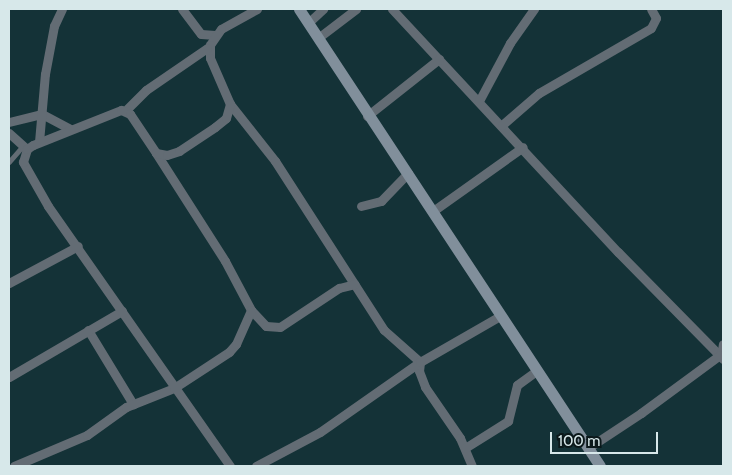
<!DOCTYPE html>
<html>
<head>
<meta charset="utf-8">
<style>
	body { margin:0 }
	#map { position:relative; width:732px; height:475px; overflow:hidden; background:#143237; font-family:Cabin,sans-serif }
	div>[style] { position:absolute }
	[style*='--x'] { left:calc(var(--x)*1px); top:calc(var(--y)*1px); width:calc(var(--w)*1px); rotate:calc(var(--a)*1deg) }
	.lane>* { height:4.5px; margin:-2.25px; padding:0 2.25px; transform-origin:2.25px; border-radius:2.25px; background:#636c74 }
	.street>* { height:9px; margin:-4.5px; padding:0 4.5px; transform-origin:4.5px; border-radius:4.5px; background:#636c74 }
	.secondary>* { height:11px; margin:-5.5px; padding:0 5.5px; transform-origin:5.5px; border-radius:5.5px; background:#818f9b }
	span { translate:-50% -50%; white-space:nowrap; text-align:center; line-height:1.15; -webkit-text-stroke:4.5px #0b181a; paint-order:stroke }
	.frame { position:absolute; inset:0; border:10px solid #d7e8ea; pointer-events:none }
	.scale { position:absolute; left:550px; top:432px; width:108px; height:22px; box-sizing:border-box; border:2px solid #d7e8ea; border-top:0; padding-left:6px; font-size:15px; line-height:18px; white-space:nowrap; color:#d7e8ea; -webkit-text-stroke:4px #0b181a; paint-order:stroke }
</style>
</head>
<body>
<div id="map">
	<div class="lane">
		<div style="--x:9;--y:162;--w:21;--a:-49"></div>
	</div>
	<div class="street">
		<div style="--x:182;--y:9;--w:31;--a:53"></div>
		<div style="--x:201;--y:34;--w:14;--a:4"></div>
		<div style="--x:257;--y:9;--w:41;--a:150.9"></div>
		<div style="--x:221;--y:29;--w:19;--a:125"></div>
		<div style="--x:210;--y:45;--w:13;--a:90"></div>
		<div style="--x:210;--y:58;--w:50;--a:66.5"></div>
		<div style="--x:230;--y:104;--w:73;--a:51.7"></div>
		<div style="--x:275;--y:161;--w:201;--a:57.2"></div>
		<div style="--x:384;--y:330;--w:48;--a:41.6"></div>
		<div style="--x:420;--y:362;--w:9;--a:96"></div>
		<div style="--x:419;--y:371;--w:17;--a:69"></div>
		<div style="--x:425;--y:387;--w:62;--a:55.5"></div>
		<div style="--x:460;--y:438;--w:30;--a:67"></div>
		<div style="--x:392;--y:9;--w:332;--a:47.1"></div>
		<div style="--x:618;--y:252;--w:150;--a:45.5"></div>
		<div style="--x:308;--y:23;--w:21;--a:-43"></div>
		<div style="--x:318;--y:38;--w:48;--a:-37.3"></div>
		<div style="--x:479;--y:101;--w:66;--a:-61.9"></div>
		<div style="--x:510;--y:43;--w:42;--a:-54.8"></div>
		<div style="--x:126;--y:110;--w:28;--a:-45"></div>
		<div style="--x:146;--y:90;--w:74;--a:-34.5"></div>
		<div style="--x:367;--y:116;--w:92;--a:-38.4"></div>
		<div style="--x:9;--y:122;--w:34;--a:-14"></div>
		<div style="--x:42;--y:114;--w:32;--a:28"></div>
		<div style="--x:502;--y:125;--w:49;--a:-40.9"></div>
		<div style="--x:539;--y:93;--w:129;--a:-30.1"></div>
		<div style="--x:651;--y:28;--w:11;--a:-63"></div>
		<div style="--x:656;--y:18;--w:10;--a:-119"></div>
		<div style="--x:9;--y:133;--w:24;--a:42"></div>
		<div style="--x:39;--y:142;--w:68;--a:-85"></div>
		<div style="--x:45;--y:74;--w:49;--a:-79.4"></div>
		<div style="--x:54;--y:26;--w:19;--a:-65"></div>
		<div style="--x:156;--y:153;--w:128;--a:57.4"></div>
		<div style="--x:225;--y:261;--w:55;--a:62"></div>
		<div style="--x:251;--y:310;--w:22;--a:47"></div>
		<div style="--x:266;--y:326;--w:14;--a:4"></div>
		<div style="--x:280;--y:327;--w:71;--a:-33.5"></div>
		<div style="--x:339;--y:288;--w:16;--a:-14"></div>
		<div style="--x:361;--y:206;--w:21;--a:-14"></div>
		<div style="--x:381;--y:201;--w:39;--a:-46"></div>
		<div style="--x:433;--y:211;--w:110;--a:-35.4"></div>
		<div style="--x:9;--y:283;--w:78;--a:-28.2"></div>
		<div style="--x:88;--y:330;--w:87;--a:58.7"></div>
		<div style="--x:721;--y:356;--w:12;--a:-81"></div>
		<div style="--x:9;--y:377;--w:131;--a:-30.3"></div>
		<div style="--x:465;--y:448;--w:51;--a:-32.1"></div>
		<div style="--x:508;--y:421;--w:37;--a:-76"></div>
		<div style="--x:517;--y:385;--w:24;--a:-36"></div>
		<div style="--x:588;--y:448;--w:64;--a:-33.4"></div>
		<div style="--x:641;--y:413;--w:98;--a:-36.3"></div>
		<div style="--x:14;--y:466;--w:79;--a:-23"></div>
		<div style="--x:87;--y:435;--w:48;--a:-35.7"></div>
		<div style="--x:126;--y:407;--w:52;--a:-21.6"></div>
		<div style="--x:174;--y:388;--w:66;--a:-33.2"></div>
		<div style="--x:229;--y:352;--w:11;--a:-49"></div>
		<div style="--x:236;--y:344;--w:37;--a:-66"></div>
		<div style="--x:230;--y:466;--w:317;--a:-125"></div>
		<div style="--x:48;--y:206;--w:51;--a:-119.6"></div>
		<div style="--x:23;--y:162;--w:14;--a:-73"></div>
		<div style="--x:27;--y:149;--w:7;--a:-34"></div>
		<div style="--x:33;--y:145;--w:95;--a:-21.7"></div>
		<div style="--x:121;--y:110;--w:10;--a:24"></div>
		<div style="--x:130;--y:114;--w:47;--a:56.3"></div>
		<div style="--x:156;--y:153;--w:11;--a:10"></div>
		<div style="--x:167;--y:155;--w:13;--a:-18"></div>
		<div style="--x:179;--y:151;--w:43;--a:-33.7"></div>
		<div style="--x:215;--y:127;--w:14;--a:-39"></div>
		<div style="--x:226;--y:118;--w:15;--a:-74"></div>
		<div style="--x:256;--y:466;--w:72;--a:-28"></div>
		<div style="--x:320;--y:432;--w:122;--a:-35"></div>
		<div style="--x:420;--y:362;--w:92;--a:-29.9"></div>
	</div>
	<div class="secondary">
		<div style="--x:299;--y:9;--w:547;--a:56.63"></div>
	</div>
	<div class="frame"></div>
	<div class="scale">100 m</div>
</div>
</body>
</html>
